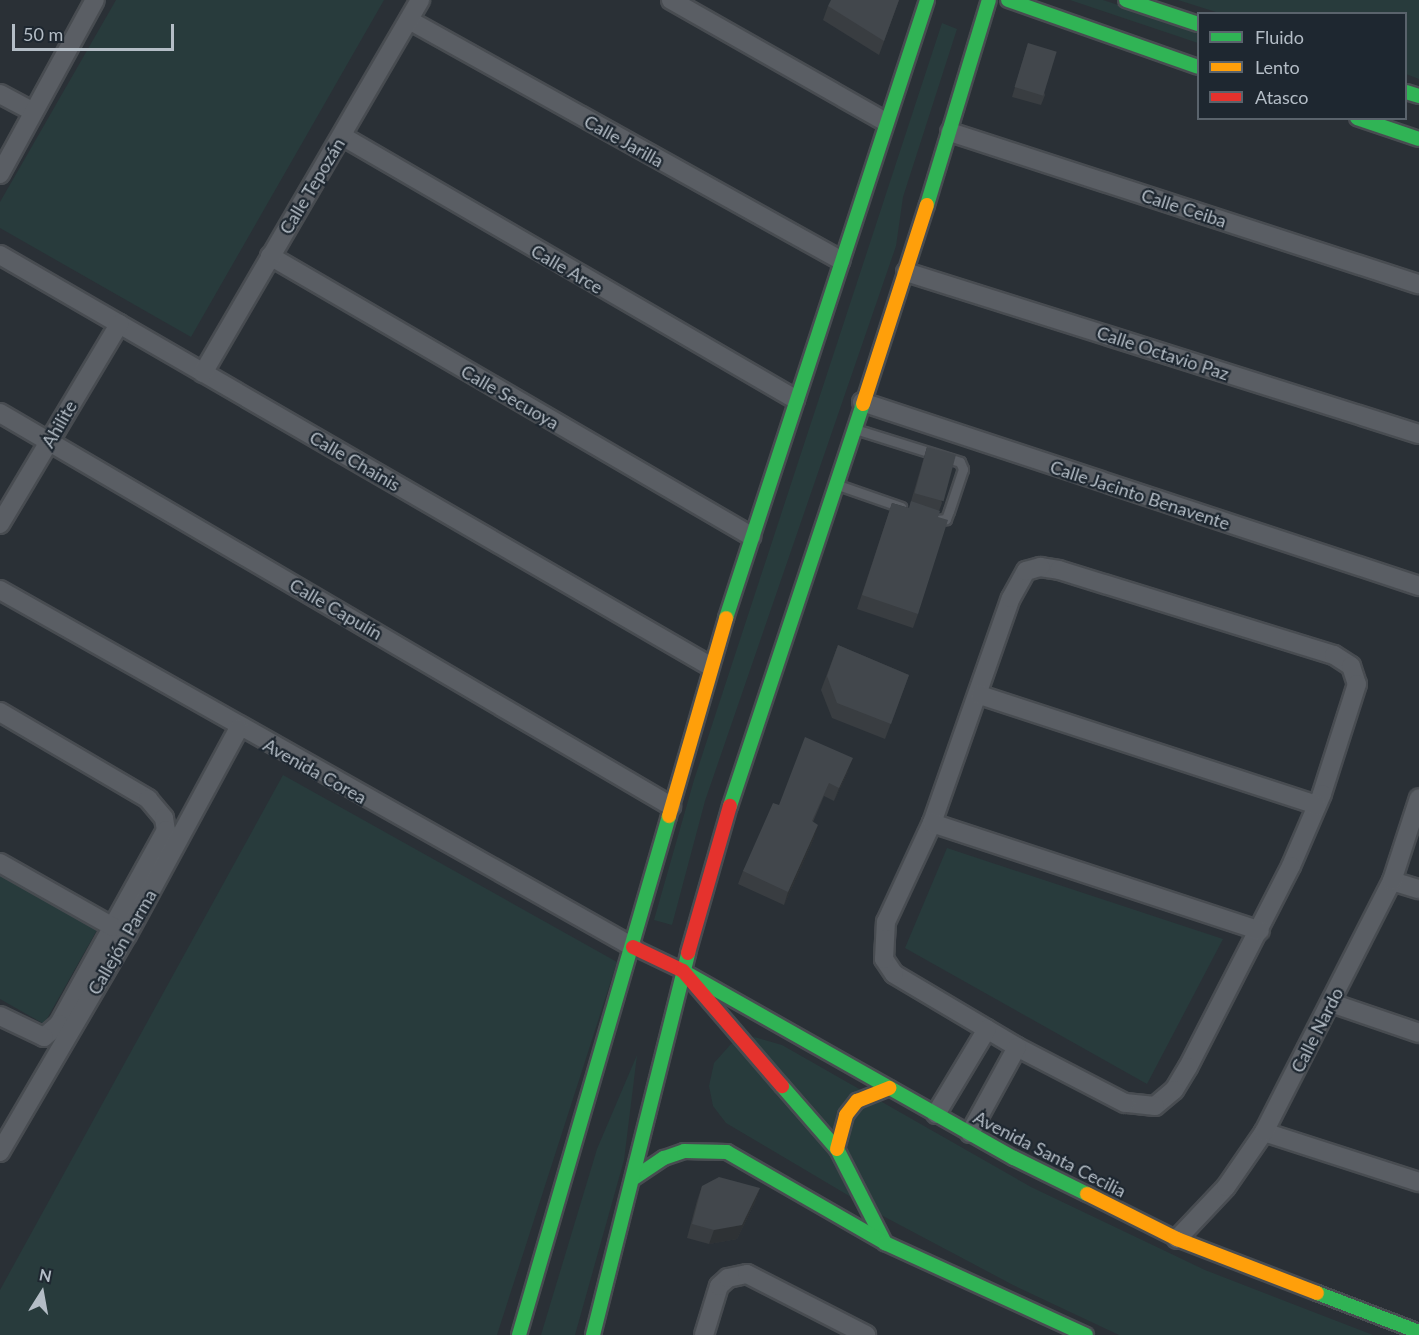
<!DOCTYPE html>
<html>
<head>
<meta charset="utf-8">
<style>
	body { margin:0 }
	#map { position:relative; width:1419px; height:1335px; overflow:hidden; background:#2a3036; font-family:Lato,sans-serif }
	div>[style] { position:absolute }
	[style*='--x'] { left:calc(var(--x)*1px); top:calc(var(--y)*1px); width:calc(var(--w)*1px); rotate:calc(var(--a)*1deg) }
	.green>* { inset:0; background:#283b3c }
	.roads { filter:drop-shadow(2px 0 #484c51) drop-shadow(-2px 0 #484c51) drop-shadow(0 2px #484c51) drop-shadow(0 -2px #484c51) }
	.lane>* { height:9px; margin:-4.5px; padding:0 4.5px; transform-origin:4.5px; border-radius:4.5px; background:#5a5e64 }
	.street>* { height:18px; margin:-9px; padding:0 9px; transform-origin:9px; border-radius:9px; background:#5a5e64 }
	.fast>* { height:14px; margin:-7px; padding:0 7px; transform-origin:7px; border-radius:7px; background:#30b455 }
	.slow>* { height:14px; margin:-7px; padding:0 7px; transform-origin:7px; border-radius:7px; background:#ff9f0a }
	.jam>* { height:14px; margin:-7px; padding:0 7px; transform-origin:7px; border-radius:7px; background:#e5322d }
	.wall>* { inset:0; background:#393d41 }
	.shaded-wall>* { inset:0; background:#2e3235 }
	.building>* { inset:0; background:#42474c; transform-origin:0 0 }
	span { translate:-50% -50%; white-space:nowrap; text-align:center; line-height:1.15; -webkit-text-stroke:4.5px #1e2730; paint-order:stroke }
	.street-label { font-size:18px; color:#b4bdc6 }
	.legend { position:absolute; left:1197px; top:12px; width:210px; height:108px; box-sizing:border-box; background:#1e2730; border:2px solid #5a636c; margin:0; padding:8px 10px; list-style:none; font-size:18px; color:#b4bdc6 }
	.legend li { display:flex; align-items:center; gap:12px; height:30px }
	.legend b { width:30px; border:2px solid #5a636c }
	.north { position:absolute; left:12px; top:1263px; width:60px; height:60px; -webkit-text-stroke:4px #1e2730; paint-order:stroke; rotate:11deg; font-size:16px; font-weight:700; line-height:24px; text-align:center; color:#b4bdc6 }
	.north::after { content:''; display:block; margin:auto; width:21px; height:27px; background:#b4bdc6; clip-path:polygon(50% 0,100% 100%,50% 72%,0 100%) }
	.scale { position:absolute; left:12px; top:24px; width:162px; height:27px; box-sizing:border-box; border:3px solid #b4bdc6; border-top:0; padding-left:8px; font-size:18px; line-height:21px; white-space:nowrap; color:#b4bdc6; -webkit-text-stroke:4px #1e2730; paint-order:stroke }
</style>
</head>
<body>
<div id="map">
	<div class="green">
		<div style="clip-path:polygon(116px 0,384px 0,191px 337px,0 228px,0 202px)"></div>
		<div style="clip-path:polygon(1070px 0,1103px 0,1198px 31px,1198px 43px)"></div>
		<div style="clip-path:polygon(1178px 0,1419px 0,1419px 79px,1406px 74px,1406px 14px,1219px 13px)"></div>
		<div style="clip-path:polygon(942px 23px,957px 29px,903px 197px,896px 246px,705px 801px,672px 925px,654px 920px,694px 780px)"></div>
		<div style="clip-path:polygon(283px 775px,617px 962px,497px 1335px,0 1335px,0 1290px)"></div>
		<div style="clip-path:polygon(947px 848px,1223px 939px,1147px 1084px,905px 948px)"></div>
		<div style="clip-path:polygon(0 875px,97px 930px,44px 1024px,0 999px)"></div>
		<div style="clip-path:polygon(754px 1037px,782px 1045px,1031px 1187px,1205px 1270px,1373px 1335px,1119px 1335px,1013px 1285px,883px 1216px,726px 1123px,713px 1106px,709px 1086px,714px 1063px,731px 1044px)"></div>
		<div style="clip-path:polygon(637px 1055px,624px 1160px,575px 1335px,541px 1335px,597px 1149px)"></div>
	</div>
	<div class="roads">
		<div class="lane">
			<div style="--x:855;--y:429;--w:110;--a:17.4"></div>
			<div style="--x:960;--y:462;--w:8;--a:67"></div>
			<div style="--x:963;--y:469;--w:44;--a:108.4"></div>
			<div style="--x:949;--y:511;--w:9;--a:111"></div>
			<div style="--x:946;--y:519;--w:9;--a:174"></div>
			<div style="--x:838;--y:485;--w:67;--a:19.2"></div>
		</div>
		<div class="street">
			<div style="--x:671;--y:0;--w:245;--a:29.6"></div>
			<div style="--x:409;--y:20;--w:494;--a:29.1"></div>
			<div style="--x:0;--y:94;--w:38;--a:28"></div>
			<div style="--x:950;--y:132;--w:493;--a:18"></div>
			<div style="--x:342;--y:136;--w:524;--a:30.14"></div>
			<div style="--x:0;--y:174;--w:198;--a:-61.4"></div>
			<div style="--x:0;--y:255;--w:820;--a:30.07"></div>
			<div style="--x:270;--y:256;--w:557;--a:30.2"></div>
			<div style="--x:906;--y:272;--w:538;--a:17.53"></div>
			<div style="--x:203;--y:373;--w:432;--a:-59.8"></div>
			<div style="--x:862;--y:402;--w:587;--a:18.28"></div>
			<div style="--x:0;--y:413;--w:778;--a:30.36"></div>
			<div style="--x:0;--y:524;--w:233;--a:-59.2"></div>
			<div style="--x:1040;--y:567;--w:19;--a:9"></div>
			<div style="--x:1059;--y:570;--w:288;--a:17.2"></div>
			<div style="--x:1334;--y:655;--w:20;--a:33"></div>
			<div style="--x:1351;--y:666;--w:19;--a:72"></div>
			<div style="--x:1357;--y:684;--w:115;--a:107.7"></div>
			<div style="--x:1322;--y:794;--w:78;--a:113.3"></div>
			<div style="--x:1291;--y:866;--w:226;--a:117.1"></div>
			<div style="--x:1188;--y:1067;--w:27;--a:121"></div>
			<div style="--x:1174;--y:1090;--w:25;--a:140"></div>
			<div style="--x:1155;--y:1106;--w:30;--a:-174"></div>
			<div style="--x:1125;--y:1103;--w:122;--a:-152.6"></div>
			<div style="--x:1017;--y:1047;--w:143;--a:-149.3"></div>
			<div style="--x:894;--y:974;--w:18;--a:-124"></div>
			<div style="--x:884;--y:959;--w:37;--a:-87"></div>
			<div style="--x:886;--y:922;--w:109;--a:-65.1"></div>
			<div style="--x:932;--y:823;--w:238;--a:-70.7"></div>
			<div style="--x:1011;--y:598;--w:31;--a:-61"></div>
			<div style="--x:1026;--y:571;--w:15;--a:-16"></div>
			<div style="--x:0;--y:590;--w:727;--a:29.42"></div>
			<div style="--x:980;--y:695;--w:354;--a:18.1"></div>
			<div style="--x:0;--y:712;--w:172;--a:30.4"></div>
			<div style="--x:148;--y:799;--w:25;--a:50"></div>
			<div style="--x:164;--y:818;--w:12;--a:81"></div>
			<div style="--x:166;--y:830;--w:222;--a:118.9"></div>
			<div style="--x:59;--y:1024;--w:20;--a:139"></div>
			<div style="--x:44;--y:1037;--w:49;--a:-154.5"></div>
			<div style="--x:932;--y:823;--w:345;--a:18.2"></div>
			<div style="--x:0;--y:863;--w:130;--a:29.5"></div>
			<div style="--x:1392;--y:881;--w:28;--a:17"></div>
			<div style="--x:1331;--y:1003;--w:93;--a:18.8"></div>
			<div style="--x:936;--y:1114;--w:99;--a:-59"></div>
			<div style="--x:1264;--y:1132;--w:163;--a:17.9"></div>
			<div style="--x:970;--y:1133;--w:98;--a:-61.3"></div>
			<div style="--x:0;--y:1152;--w:251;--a:-59.7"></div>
			<div style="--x:127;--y:935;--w:235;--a:-61.6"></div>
			<div style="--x:1177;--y:1239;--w:71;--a:-46.7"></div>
			<div style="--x:1226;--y:1187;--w:67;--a:-55.4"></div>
			<div style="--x:1264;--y:1132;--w:282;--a:-63"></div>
			<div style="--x:1392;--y:881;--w:87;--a:-72"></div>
			<div style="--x:704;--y:1335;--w:51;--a:-73"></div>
			<div style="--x:719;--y:1286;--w:12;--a:-42"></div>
			<div style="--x:728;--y:1278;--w:19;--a:-12"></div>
			<div style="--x:747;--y:1274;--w:134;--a:27.1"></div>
		</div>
		<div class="fast">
			<div style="--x:1008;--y:0;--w:201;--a:19.4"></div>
			<div style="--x:1126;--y:0;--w:76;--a:18.4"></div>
			<div style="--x:1406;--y:92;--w:14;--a:17"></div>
			<div style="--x:1357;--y:118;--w:65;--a:18.7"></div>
			<div style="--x:927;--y:205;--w:214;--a:-73.2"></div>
			<div style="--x:726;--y:618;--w:650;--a:-71.98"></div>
			<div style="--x:730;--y:806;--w:423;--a:-71.7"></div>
			<div style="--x:683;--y:971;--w:380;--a:29.5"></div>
			<div style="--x:1014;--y:1158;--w:81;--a:26.3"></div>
			<div style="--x:782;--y:1086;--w:84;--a:48.9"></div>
			<div style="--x:837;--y:1149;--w:106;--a:62.9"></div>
			<div style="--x:634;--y:1178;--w:36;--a:-34"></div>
			<div style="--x:664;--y:1158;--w:21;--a:-19"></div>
			<div style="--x:684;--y:1151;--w:43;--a:1.3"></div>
			<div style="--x:727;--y:1152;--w:182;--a:29.9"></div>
			<div style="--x:885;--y:1243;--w:221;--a:24.6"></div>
			<div style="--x:1317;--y:1293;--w:109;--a:20.9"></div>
			<div style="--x:519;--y:1335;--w:540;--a:-73.88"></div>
			<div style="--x:593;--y:1335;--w:394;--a:-76"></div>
		</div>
		<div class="slow">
			<div style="--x:863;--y:404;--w:209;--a:-72.2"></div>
			<div style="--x:669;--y:816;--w:206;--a:-73.9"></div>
			<div style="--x:837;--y:1149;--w:35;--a:-75"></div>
			<div style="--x:846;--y:1115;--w:18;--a:-52"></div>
			<div style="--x:857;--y:1101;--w:35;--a:-22"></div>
			<div style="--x:1087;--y:1194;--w:101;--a:26.6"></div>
			<div style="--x:1177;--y:1239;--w:150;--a:21.1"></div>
		</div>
		<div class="jam">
			<div style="--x:633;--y:947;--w:55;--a:25.6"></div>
			<div style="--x:683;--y:971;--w:152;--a:49.3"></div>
			<div style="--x:688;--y:953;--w:153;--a:-74.1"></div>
		</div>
	</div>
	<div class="wall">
		<div style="clip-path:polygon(899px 0,879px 55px,823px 20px,828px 6px)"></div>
		<div style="clip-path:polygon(1028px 43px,1045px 95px,1041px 105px,1012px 97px)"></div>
		<div style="clip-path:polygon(927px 447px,942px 503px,939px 511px,918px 614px,913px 628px,857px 609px,892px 503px,909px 508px)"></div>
		<div style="clip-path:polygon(838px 645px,909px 675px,885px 739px,832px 718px,821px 690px)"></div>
		<div style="clip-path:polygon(848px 771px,834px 801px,824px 796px,813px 822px,814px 838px,784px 905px,738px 884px,743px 871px,779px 805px)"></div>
		<div style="clip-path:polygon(702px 1186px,760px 1188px,755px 1202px,737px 1239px,709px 1244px,687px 1238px,697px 1201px)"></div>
	</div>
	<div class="shaded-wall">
		<div style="clip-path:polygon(853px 758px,848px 771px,834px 801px,839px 788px)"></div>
		<div style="clip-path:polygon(818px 825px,814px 838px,784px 905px,788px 892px)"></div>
		<div style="clip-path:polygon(760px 1188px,755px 1202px,737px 1239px,709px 1244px,714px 1230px)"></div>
	</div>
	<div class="building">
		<div style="clip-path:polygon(831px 0,899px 0,884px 41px,828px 6px)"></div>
		<div style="left:1028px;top:43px;width:30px;height:46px;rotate:17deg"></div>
		<div style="left:927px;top:447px;width:30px;height:48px;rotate:15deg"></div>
		<div style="clip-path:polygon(911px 501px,940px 511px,938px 517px,948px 520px,918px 614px,862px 595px,892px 503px,909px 508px)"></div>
		<div style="clip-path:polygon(838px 645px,909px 675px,891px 724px,837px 703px,827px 676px)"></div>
		<div style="clip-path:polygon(805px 737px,853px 758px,839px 788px,829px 783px,812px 821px,818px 825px,788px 892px,743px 871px,773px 803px,779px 805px)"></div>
		<div style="clip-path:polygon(719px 1177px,760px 1188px,742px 1225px,714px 1230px,692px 1224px,702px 1186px)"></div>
	</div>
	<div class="street-label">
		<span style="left:624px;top:141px;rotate:29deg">Calle Jarilla</span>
		<span style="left:312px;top:186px;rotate:-59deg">Calle Tepozán</span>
		<span style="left:1184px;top:208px;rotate:18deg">Calle Ceiba</span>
		<span style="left:567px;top:269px;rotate:30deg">Calle Arce</span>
		<span style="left:1163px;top:353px;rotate:18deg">Calle Octavio Paz</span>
		<span style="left:510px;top:397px;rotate:30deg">Calle Secuoya</span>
		<span style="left:59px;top:424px;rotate:-60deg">Ahilite</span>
		<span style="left:355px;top:461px;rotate:30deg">Calle Chainis</span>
		<span style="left:1140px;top:495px;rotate:18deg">Calle Jacinto Benavente</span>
		<span style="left:336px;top:609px;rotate:30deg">Calle Capulín</span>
		<span style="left:315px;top:771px;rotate:29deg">Avenida Corea</span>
		<span style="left:122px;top:942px;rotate:-60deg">Callejón Parma</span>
		<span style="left:1317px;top:1030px;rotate:-63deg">Calle Nardo</span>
		<span style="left:1050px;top:1154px;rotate:27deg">Avenida Santa Cecilia</span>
	</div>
	<ul class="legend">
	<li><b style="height:8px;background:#30b455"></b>Fluido</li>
	<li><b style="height:8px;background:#ff9f0a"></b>Lento</li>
	<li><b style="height:8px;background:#e5322d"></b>Atasco</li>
	</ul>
	<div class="north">N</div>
	<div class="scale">50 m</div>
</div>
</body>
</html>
